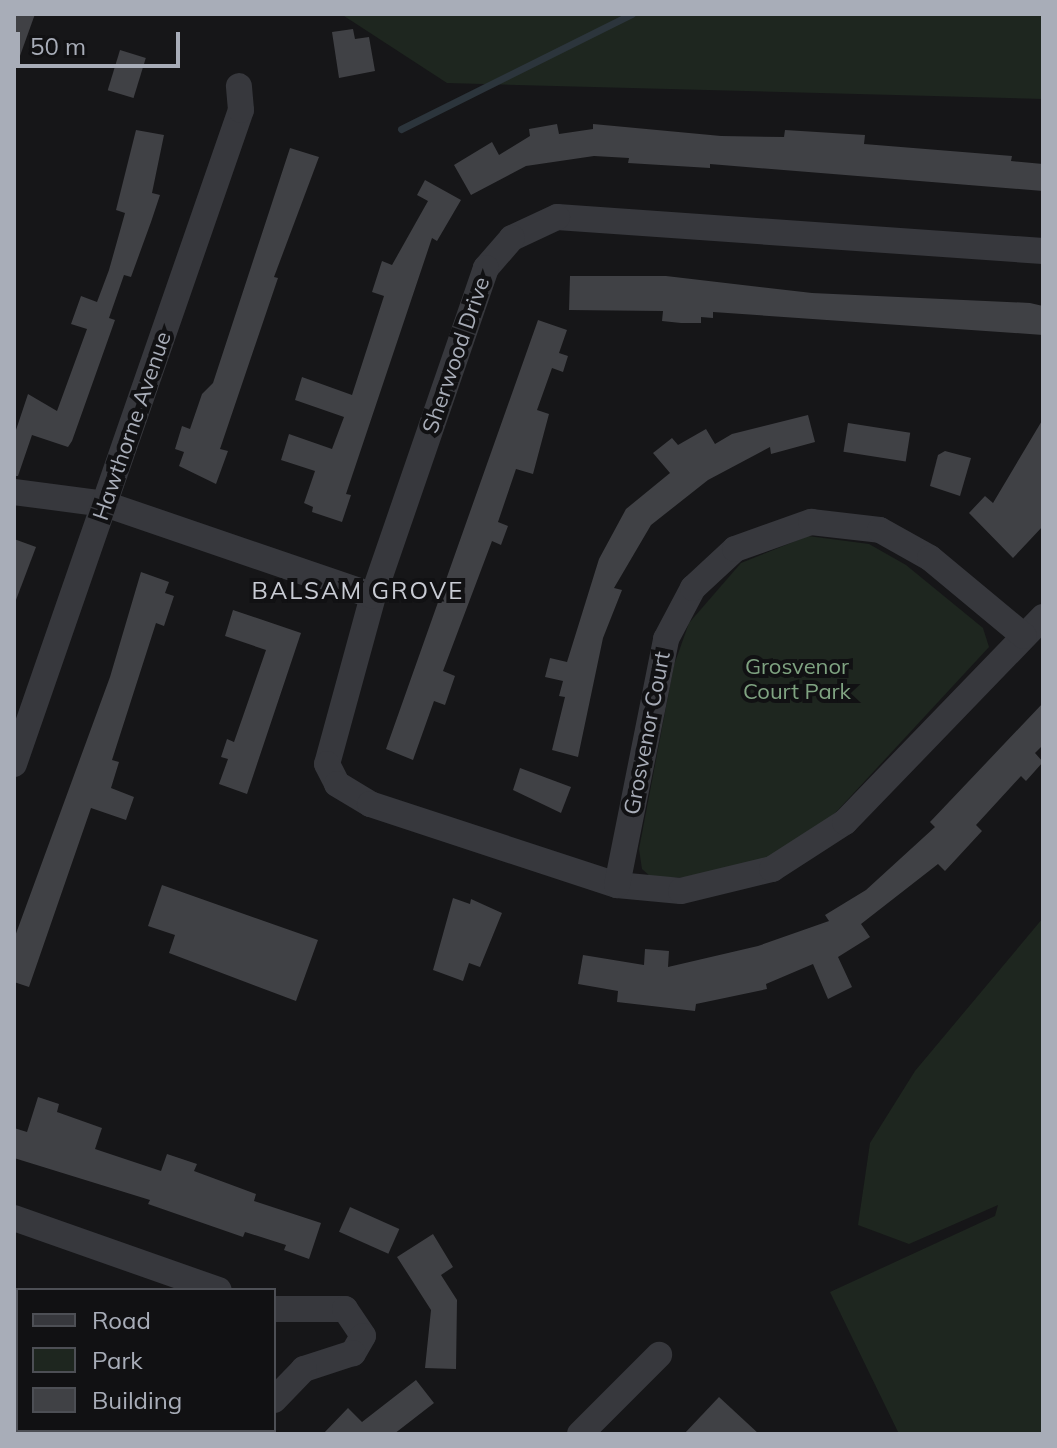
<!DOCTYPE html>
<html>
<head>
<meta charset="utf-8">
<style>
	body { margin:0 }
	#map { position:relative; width:1057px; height:1448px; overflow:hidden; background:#161618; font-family:Mulish,sans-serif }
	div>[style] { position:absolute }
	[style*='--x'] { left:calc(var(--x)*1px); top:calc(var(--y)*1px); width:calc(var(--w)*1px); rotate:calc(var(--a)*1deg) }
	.green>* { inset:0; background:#1e261f }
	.stream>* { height:7px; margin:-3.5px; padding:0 3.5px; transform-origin:3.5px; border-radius:3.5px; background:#2c353c }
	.building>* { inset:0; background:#404145; transform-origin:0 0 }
	.minor>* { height:26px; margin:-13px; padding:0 13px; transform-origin:13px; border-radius:13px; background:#37383d }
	span { translate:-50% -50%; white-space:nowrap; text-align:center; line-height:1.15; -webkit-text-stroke:8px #111113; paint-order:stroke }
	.street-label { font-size:22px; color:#a8adb8 }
	.park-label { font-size:22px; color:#7fa381 }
	.neighbourhood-label { font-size:24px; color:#c9ccd4; letter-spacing:2px }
	.frame { position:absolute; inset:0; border:16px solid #a8adb8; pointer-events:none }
	.legend { position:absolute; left:16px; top:1288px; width:260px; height:144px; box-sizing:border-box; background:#111113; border:2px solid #4d4f55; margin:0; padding:10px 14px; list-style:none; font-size:24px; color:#a8adb8 }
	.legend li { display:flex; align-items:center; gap:16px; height:40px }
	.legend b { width:40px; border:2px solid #4d4f55 }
	.scale { position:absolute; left:16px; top:32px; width:164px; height:36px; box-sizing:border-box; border:4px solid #a8adb8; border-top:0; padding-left:10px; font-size:24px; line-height:28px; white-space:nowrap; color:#a8adb8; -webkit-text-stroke:6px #111113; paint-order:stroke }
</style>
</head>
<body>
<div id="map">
	<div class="green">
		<div style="clip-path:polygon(341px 14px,1043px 14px,1043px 99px,447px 83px)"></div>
		<div style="clip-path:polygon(808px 536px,869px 544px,906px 565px,983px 628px,989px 647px,826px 823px,784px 850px,738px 870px,698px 878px,651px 877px,642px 869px,639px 849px,674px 665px,689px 623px,741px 563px)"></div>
		<div style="clip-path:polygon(1043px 918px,1043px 1434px,899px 1434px,830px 1292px,995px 1216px,998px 1205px,909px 1244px,858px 1225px,870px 1143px,915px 1071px)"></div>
		<div style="clip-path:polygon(14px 1355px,18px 1430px,167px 1430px,14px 1434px)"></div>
	</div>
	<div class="stream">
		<div style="--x:401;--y:129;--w:258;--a:-26.5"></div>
	</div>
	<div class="building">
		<div style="clip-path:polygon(14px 14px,35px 14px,16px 67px,14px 66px)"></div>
		<div style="clip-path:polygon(353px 29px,355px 39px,369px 37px,375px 71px,339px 78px,332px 32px)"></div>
		<div style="left:120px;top:50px;width:27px;height:42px;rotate:17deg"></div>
		<div style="clip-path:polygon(557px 124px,559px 134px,593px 129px,593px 124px,721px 136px,784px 137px,785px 130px,865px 135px,864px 144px,1012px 156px,1011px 161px,1043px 164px,1043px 191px,710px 164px,710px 168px,628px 163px,629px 158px,594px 156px,526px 166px,471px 195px,454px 165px,492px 142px,499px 155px,530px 136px,529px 129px)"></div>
		<div style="clip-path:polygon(136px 130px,164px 135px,152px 193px,160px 195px,151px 222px,131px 277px,124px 275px,109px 318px,115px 320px,72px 441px,68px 447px,32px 435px,18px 476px,14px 476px,14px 436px,28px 394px,57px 411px,87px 329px,71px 324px,81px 296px,97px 302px,109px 270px,125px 213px,116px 210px)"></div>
		<div style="clip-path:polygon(290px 148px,319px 157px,274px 277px,278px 278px,220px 449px,228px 451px,216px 484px,179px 466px,184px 452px,175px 449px,182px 426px,190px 429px,202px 394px,213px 383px)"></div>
		<div style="clip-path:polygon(425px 180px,461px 200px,437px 241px,432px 238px,346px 494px,351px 495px,342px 522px,312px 512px,313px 507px,304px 503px,315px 471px,281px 460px,289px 434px,332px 449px,344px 417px,295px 400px,302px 377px,352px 395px,384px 296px,372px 292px,382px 261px,392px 265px,428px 201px,417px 195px)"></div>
		<div style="clip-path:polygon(570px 276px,666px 276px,812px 293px,1030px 303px,1043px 306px,1043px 335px,713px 312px,713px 318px,701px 317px,701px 323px,681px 323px,662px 321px,663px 311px,569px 310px)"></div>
		<div style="clip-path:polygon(538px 320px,567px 330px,559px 353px,568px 356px,563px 372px,552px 368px,537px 410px,549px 414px,533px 474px,516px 469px,498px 522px,508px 526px,501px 545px,492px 541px,489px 549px,443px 671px,455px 676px,445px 705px,434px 701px,413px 760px,386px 749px)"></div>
		<div style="clip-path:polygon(808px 415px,815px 442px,771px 454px,770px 447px,708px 480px,651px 525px,614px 588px,622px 590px,603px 638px,578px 757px,552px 750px,565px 697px,559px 696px,563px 681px,545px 677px,550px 658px,567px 662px,599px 559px,626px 509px,670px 473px,653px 453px,672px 438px,678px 445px,706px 429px,715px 444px,732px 434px)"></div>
		<div style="clip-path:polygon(1043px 419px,1043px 526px,1013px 558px,969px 513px,985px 496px,993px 503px)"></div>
		<div style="left:848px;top:423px;width:63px;height:29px;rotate:9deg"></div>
		<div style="clip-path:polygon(945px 451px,971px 458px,960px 496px,930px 486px,938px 455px)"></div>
		<div style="clip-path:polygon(14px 539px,36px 547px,16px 600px,14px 600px)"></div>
		<div style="clip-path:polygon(141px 572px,169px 582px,165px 593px,174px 596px,164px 626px,156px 623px,112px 760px,119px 762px,111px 788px,134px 797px,126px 820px,91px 808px,29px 987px,14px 982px,14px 939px,110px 677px)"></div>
		<div style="clip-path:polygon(233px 610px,301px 633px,247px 794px,219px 784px,228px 759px,221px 757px,227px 739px,234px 742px,266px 650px,225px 636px)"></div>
		<div style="clip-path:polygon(1043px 703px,1043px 745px,1035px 753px,1043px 762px,1026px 781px,1021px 776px,976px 825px,982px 831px,945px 871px,938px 864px,861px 924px,870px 937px,838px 957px,852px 987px,828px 999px,813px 964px,766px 984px,767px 989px,696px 1004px,695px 1011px,617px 1002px,618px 991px,578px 984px,583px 955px,644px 965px,645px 949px,669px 951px,668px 967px,758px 946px,829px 921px,825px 915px,866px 890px,935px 827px,930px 822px)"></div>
		<div style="clip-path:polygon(520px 768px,571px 787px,561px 813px,513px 790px)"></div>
		<div style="clip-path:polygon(162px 885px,318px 940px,296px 1001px,169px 953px,175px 935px,148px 926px)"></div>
		<div style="clip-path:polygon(453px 898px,470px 904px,471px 899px,502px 913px,480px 967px,469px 963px,463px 981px,433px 970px)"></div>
		<div style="clip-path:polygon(38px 1097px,59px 1104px,57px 1112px,102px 1128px,95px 1149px,161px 1171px,167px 1154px,197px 1164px,194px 1171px,256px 1194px,254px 1201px,321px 1223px,309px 1259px,284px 1250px,286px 1245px,245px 1232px,243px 1237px,148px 1204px,150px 1200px,14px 1158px,14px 1128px,27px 1132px)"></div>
		<div style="left:350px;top:1207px;width:54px;height:27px;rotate:24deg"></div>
		<div style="clip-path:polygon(433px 1234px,453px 1267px,441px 1275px,457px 1300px,456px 1369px,425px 1368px,431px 1310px,397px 1257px)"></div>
		<div style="clip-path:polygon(416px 1380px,434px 1403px,394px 1434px,323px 1434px,348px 1408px,362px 1422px)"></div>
		<div style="clip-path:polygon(719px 1397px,759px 1434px,684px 1434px)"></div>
	</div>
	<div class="minor">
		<div style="--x:1043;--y:251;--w:487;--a:-176"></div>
		<div style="--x:557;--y:217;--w:50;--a:155"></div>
		<div style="--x:512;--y:238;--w:40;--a:131"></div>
		<div style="--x:486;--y:268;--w:347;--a:109"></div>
		<div style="--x:373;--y:596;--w:174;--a:105.3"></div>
		<div style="--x:327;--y:764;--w:22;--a:63"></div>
		<div style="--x:337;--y:784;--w:39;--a:31"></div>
		<div style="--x:370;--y:804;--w:260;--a:18.2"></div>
		<div style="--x:617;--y:885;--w:64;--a:5.4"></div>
		<div style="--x:681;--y:891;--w:94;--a:-13.6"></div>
		<div style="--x:772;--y:869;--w:87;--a:-32.8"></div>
		<div style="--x:845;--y:822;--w:285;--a:-46"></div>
		<div style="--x:14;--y:492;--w:92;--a:7.5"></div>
		<div style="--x:105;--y:504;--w:283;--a:18.9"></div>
		<div style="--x:14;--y:764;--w:692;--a:-70.86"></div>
		<div style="--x:241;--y:110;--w:24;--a:-95"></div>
		<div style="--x:617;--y:885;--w:251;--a:-78.7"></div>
		<div style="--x:666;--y:639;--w:58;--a:-62.1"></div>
		<div style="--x:693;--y:588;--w:57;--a:-42.9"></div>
		<div style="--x:735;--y:549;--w:81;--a:-19.6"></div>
		<div style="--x:811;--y:522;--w:69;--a:6.6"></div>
		<div style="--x:880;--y:530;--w:57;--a:29.2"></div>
		<div style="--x:930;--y:558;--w:122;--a:39.7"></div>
		<div style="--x:14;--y:1218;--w:217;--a:19.4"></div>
		<div style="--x:274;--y:1309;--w:71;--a:0"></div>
		<div style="--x:345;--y:1309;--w:32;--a:56"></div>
		<div style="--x:363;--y:1336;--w:20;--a:120"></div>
		<div style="--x:353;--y:1353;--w:52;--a:161.9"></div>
		<div style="--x:304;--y:1369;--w:43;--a:134.1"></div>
		<div style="--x:242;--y:1434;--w:6;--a:-45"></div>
		<div style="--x:580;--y:1434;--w:112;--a:-45"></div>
	</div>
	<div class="street-label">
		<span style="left:456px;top:355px;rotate:-71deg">Sherwood Drive</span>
		<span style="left:132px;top:426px;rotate:-71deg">Hawthorne Avenue</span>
		<span style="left:647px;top:733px;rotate:-79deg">Grosvenor Court</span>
	</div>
	<div class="park-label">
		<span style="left:797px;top:679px">Grosvenor<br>Court Park</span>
	</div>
	<div class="neighbourhood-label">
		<span style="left:358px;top:591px">BALSAM GROVE</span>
	</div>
	<div class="frame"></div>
	<ul class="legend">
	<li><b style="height:10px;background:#37383d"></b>Road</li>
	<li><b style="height:22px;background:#1e261f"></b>Park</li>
	<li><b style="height:22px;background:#404145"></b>Building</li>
	</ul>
	<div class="scale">50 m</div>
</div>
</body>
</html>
